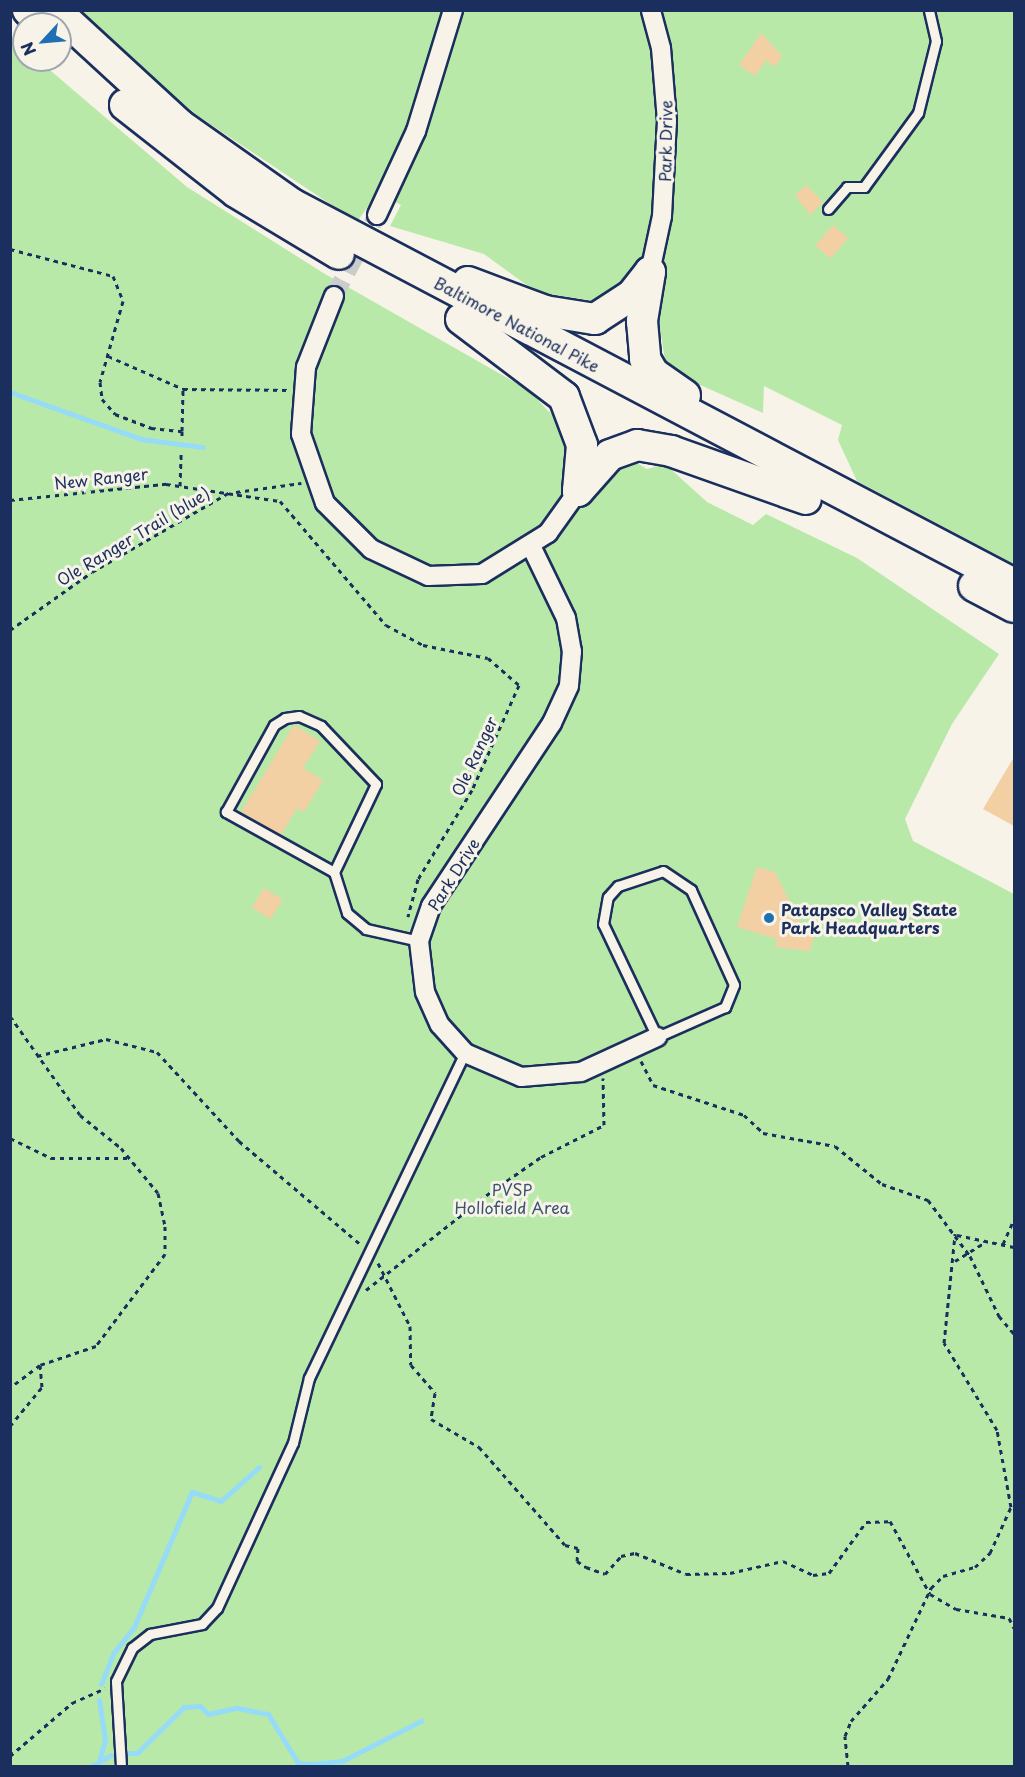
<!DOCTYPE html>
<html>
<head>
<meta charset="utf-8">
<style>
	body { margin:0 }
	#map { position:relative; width:1025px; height:1777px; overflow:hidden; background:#f7f3e8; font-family:"Playpen Sans",sans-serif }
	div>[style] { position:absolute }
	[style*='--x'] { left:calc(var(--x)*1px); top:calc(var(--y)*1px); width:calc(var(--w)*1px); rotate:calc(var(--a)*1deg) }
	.green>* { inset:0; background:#b9e9a8 }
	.stream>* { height:5px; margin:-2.5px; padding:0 2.5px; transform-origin:2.5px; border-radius:2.5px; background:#96dbf8 }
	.building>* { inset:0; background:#f3cfa4; transform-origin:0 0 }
	.minor-tunnel>* { height:18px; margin-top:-9px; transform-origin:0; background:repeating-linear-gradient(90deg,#cbcccc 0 18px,transparent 0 27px) }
	.path>* { height:3px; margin-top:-1.5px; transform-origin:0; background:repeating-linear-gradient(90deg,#1b2f5e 0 4.5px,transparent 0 9px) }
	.roads { filter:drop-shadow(2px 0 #1b2f5e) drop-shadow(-2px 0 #1b2f5e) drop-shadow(0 2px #1b2f5e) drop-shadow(0 -2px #1b2f5e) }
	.service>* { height:9px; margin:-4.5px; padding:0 4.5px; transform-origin:4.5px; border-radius:4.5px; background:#f7f3e8 }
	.minor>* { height:18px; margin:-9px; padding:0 9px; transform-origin:9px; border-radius:9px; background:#f7f3e8 }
	.primary>* { height:30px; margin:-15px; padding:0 15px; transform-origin:15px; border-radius:15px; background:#f7f3e8 }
	.dots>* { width:16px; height:16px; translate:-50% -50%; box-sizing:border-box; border:3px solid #f7f3e8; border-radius:50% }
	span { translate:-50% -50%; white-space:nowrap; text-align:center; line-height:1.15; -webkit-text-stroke:6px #f7f3e8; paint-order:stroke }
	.street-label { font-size:16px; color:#1b2f5e }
	.poi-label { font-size:16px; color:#1b2f5e; font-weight:700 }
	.left { translate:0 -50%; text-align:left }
	.park-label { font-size:16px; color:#3b546d }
	.frame { position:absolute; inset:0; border:12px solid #1b2f5e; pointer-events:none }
	.north { position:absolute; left:12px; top:12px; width:60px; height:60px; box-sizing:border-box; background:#f7f3e8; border:2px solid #9fa5b1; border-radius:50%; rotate:244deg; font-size:16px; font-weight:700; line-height:24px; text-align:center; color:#1b2f5e }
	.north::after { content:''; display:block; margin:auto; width:21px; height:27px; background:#1f6fb2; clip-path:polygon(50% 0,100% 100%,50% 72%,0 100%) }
</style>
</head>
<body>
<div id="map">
	<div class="green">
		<div style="clip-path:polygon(81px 11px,1014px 11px,1014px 564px,857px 481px,838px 440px,842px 425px,764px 386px,763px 413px,680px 376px,665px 361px,661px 334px,595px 301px,536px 292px,484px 254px,390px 226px,401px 205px,377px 193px,357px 222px,186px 108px)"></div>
		<div style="clip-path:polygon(10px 36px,24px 48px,24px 60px,38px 60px,187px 187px,325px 274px,530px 391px,548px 411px,647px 469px,665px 464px,707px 502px,753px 525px,766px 514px,857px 558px,999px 654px,952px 724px,905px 819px,913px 841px,1014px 894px,1014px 1766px,11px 1766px)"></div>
	</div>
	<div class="stream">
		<div style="--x:10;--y:392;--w:139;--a:19.7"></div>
		<div style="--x:141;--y:439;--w:62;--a:7.5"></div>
		<div style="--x:101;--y:1684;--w:35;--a:-68"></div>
		<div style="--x:114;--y:1652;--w:32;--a:-51"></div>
		<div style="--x:134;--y:1627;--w:147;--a:-66.8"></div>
		<div style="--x:192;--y:1492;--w:30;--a:17"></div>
		<div style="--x:221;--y:1501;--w:51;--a:-41.8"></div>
		<div style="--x:99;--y:1700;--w:40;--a:81.5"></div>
		<div style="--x:105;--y:1740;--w:19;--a:106"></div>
		<div style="--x:128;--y:1753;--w:9;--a:0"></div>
		<div style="--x:137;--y:1753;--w:66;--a:-44.4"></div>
		<div style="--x:184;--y:1707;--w:16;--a:-4"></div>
		<div style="--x:200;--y:1706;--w:11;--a:45"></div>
		<div style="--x:208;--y:1714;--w:30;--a:-12"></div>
		<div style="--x:237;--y:1708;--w:32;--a:11"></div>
		<div style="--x:268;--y:1714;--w:57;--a:58.5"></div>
		<div style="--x:298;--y:1763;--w:14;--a:4"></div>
		<div style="--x:312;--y:1764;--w:30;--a:-6"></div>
		<div style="--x:342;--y:1761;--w:89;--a:-26.9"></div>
		<div style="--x:92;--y:1766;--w:22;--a:-30"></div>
	</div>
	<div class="building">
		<div style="clip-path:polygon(761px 33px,782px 56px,775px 67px,766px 60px,755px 76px,739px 65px)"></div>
		<div style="clip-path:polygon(806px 185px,823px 202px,810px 215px,795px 195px)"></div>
		<div style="left:833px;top:225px;width:20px;height:27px;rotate:41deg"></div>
		<div style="clip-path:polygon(294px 725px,320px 741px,303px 768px,323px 780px,304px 812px,297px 808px,281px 835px,241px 812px)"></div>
		<div style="clip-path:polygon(1014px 757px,1014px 826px,983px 809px)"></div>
		<div style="clip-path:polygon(757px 867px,775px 872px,802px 927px,816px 931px,810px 951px,775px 947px,777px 939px,737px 927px)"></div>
		<div style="left:264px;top:888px;width:22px;height:23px;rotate:32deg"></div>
	</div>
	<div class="minor-tunnel">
		<div style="--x:334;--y:296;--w:92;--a:-62"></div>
	</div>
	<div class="path">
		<div style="--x:10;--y:249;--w:106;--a:14.7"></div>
		<div style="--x:113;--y:276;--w:27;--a:68"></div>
		<div style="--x:123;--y:301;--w:84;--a:105.9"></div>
		<div style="--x:100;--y:382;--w:17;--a:83"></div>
		<div style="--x:102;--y:399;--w:20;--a:49"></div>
		<div style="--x:115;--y:414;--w:39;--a:21"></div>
		<div style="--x:151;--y:428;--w:31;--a:6"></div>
		<div style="--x:182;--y:431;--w:8;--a:90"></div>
		<div style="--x:108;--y:356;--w:82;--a:23.7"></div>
		<div style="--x:183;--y:389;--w:105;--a:0.5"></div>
		<div style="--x:182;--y:431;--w:42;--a:-88.6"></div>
		<div style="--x:180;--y:486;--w:35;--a:-88"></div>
		<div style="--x:236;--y:492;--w:66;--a:-7.9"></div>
		<div style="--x:10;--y:500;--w:157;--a:-5.9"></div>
		<div style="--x:166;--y:484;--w:115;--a:8.5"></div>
		<div style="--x:280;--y:501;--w:163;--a:49.5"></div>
		<div style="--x:386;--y:625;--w:42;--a:28.4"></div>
		<div style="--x:423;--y:645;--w:66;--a:11.3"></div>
		<div style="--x:488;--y:658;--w:41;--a:41.1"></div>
		<div style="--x:519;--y:685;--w:115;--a:114.1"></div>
		<div style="--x:472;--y:790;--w:104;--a:121.2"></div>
		<div style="--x:418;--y:879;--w:39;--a:105"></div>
		<div style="--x:10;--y:630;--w:100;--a:-35.3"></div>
		<div style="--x:92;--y:572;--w:160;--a:-30.1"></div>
		<div style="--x:10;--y:1016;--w:121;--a:54.7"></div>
		<div style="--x:80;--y:1115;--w:53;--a:38.8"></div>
		<div style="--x:121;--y:1148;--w:58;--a:50.6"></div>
		<div style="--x:158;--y:1193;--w:34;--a:78"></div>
		<div style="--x:165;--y:1226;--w:28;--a:90"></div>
		<div style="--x:165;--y:1254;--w:115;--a:126.9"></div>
		<div style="--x:96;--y:1346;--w:59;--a:161.3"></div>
		<div style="--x:40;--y:1365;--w:38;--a:143"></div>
		<div style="--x:37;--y:1056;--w:71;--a:-13.8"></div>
		<div style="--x:106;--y:1039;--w:53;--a:14.3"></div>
		<div style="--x:157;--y:1052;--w:121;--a:47.3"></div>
		<div style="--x:239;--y:1141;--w:160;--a:40.4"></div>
		<div style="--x:641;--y:1061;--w:27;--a:63"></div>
		<div style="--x:653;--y:1085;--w:96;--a:18.2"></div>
		<div style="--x:744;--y:1115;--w:26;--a:43"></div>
		<div style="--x:763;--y:1133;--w:73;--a:10.2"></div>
		<div style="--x:835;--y:1146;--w:60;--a:39"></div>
		<div style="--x:882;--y:1184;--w:49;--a:19.2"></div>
		<div style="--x:928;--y:1200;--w:70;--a:53.1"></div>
		<div style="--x:970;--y:1256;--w:67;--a:64.2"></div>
		<div style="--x:999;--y:1316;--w:23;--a:50"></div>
		<div style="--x:10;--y:1138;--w:46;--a:26"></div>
		<div style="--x:51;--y:1158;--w:78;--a:0"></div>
		<div style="--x:957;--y:1235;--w:58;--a:11.9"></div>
		<div style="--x:1003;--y:1244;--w:27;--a:-66"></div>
		<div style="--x:955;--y:1261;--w:36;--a:-32"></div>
		<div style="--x:378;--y:1263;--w:71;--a:63.1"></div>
		<div style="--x:410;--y:1326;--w:39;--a:89"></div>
		<div style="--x:411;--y:1365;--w:37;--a:49"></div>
		<div style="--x:435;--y:1393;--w:26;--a:99"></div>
		<div style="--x:431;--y:1419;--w:56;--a:30.3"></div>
		<div style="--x:479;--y:1447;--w:130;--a:48.7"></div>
		<div style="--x:565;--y:1545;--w:13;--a:13"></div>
		<div style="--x:578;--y:1548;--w:13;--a:94"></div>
		<div style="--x:577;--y:1561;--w:11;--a:34"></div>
		<div style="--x:586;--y:1567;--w:20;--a:20"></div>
		<div style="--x:605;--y:1574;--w:24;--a:-48"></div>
		<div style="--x:621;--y:1556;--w:14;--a:-12"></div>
		<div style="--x:635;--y:1553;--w:55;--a:22.4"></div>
		<div style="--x:686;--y:1574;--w:44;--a:-1.3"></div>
		<div style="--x:730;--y:1573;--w:54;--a:-12.8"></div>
		<div style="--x:783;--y:1561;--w:33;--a:25"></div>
		<div style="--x:813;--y:1575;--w:16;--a:-7"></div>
		<div style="--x:829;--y:1573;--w:63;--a:-54"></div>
		<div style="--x:866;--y:1522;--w:24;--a:-2"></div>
		<div style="--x:890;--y:1521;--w:83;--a:61.3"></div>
		<div style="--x:930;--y:1594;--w:30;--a:30"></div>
		<div style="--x:956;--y:1609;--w:54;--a:9.6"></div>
		<div style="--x:1009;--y:1618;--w:11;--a:63"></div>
		<div style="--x:366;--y:1290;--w:160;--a:-38.2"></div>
		<div style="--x:492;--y:1191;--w:60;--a:-34.8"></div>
		<div style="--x:541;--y:1157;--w:71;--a:-26.9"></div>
		<div style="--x:604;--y:1125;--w:47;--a:-91.2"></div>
		<div style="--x:10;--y:1426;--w:50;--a:-50.6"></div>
		<div style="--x:42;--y:1387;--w:22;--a:-95"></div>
		<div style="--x:10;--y:1756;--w:82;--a:-40.5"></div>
		<div style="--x:72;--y:1703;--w:36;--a:-24"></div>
		<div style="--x:848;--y:1766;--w:30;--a:-96"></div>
		<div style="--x:845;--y:1736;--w:16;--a:-68"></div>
		<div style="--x:851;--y:1721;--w:56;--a:-48.6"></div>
		<div style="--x:888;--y:1679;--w:101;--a:-64.7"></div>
		<div style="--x:931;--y:1588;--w:17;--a:-45"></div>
		<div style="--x:943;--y:1576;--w:33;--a:-16"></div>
		<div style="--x:975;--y:1567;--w:21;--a:-43"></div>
		<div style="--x:990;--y:1553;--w:51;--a:-65.5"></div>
		<div style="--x:1011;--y:1507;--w:78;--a:-100.3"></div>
		<div style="--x:997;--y:1430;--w:102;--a:-121.3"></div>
		<div style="--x:944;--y:1343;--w:110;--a:-84.2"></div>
	</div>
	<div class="roads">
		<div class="service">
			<div style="--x:828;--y:209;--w:29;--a:-49"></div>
			<div style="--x:847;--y:187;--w:17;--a:0"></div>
			<div style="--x:864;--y:187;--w:92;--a:-53.9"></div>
			<div style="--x:918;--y:113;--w:74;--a:-76"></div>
			<div style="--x:936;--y:41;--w:32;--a:-103"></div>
			<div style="--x:663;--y:871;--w:34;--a:34"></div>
			<div style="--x:691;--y:890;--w:104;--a:65.6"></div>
			<div style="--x:734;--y:985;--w:24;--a:112"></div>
			<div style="--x:725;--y:1007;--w:74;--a:156.2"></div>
			<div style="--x:657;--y:1037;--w:125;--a:-115.5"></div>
			<div style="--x:603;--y:924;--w:27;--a:-80"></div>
			<div style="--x:608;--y:897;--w:15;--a:-48"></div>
			<div style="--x:618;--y:886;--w:47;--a:-18.4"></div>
			<div style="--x:334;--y:872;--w:124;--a:-150.9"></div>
			<div style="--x:226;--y:812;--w:99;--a:-61.1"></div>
			<div style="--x:274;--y:725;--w:13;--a:-32"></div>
			<div style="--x:285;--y:718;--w:14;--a:-8"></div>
			<div style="--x:299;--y:716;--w:24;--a:24"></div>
			<div style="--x:321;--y:726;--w:80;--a:46.5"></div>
			<div style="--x:376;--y:784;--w:98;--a:115.5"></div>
			<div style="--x:334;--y:872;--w:43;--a:72.4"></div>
			<div style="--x:347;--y:913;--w:25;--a:40"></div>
			<div style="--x:366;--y:929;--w:54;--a:12.8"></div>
			<div style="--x:121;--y:1766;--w:85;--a:-93.4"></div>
			<div style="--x:116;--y:1681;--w:37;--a:-64"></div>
			<div style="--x:132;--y:1648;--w:23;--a:-38"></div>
			<div style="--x:150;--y:1634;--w:53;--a:-10.9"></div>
			<div style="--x:202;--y:1624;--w:22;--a:-47"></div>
			<div style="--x:217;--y:1608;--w:182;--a:-65.3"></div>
			<div style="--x:293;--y:1443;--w:67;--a:-76.2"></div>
			<div style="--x:309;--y:1378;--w:361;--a:-64.4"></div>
		</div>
		<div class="minor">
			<div style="--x:377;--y:215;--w:93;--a:-65.1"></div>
			<div style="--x:416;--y:131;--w:127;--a:-73"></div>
			<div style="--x:650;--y:272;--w:57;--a:-77.9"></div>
			<div style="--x:662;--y:216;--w:95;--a:-87"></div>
			<div style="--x:667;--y:121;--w:73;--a:-94.7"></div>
			<div style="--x:661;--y:48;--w:39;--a:-105"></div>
			<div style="--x:334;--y:296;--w:76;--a:111.5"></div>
			<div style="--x:306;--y:367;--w:67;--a:94.3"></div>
			<div style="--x:301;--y:434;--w:73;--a:70.8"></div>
			<div style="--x:325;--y:503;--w:65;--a:45"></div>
			<div style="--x:371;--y:549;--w:63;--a:25.3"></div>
			<div style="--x:428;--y:576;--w:54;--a:-2.1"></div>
			<div style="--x:482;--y:574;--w:78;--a:-31.8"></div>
			<div style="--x:548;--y:533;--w:52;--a:-54.5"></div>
			<div style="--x:531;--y:546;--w:80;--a:64.1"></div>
			<div style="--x:566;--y:618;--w:34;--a:80"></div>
			<div style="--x:572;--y:651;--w:35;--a:95"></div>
			<div style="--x:569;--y:686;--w:41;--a:114.7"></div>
			<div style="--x:552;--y:723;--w:219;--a:123.5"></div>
			<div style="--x:431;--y:906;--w:37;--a:109"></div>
			<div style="--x:419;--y:941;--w:51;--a:83.3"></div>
			<div style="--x:425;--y:992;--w:36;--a:66"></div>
			<div style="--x:440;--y:1025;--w:38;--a:48"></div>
			<div style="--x:465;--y:1053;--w:61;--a:23.2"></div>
			<div style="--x:521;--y:1077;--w:60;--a:-4.8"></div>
			<div style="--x:581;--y:1072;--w:84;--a:-24.7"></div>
		</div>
		<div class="primary">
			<div style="--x:28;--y:10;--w:19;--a:47"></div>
			<div style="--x:55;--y:10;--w:170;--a:42.6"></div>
			<div style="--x:180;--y:125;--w:137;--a:35.2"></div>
			<div style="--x:292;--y:204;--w:816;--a:27.76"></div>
			<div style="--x:125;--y:105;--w:141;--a:38.1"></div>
			<div style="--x:236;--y:192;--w:120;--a:31"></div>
			<div style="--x:650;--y:272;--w:50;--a:99.3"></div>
			<div style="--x:642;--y:321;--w:38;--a:85"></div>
			<div style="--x:645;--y:359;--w:16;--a:60"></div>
			<div style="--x:653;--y:373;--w:39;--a:35"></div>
			<div style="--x:468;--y:282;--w:82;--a:20.6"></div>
			<div style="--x:545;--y:311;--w:51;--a:9.1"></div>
			<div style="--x:595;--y:319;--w:44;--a:-33"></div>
			<div style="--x:632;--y:295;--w:29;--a:-52"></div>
			<div style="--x:461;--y:319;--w:129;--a:37.1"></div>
			<div style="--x:564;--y:397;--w:51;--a:69.4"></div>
			<div style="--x:582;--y:445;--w:46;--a:95"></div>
			<div style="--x:578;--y:491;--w:48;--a:-48.4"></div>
			<div style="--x:610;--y:455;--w:29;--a:-20"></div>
			<div style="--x:637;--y:445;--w:35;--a:10"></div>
			<div style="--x:671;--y:451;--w:143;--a:19.6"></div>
			<div style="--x:974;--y:586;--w:45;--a:27.7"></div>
		</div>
	</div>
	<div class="dots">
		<div style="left:769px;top:918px;background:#1f6fb2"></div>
	</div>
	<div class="street-label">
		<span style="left:665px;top:141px;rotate:-89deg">Park Drive</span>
		<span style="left:517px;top:324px;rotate:28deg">Baltimore National Pike</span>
		<span style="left:101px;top:478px;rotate:-6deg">New Ranger</span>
		<span style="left:133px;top:536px;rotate:-31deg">Ole Ranger Trail (blue)</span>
		<span style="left:474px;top:756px;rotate:-65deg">Ole Ranger</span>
		<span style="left:453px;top:874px;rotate:-58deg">Park Drive</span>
	</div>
	<div class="poi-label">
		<span class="left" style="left:781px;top:918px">Patapsco Valley State<br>Park Headquarters</span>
	</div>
	<div class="park-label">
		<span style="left:512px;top:1198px">PVSP<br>Hollofield Area</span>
	</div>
	<div class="frame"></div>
	<div class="north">N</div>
</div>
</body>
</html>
